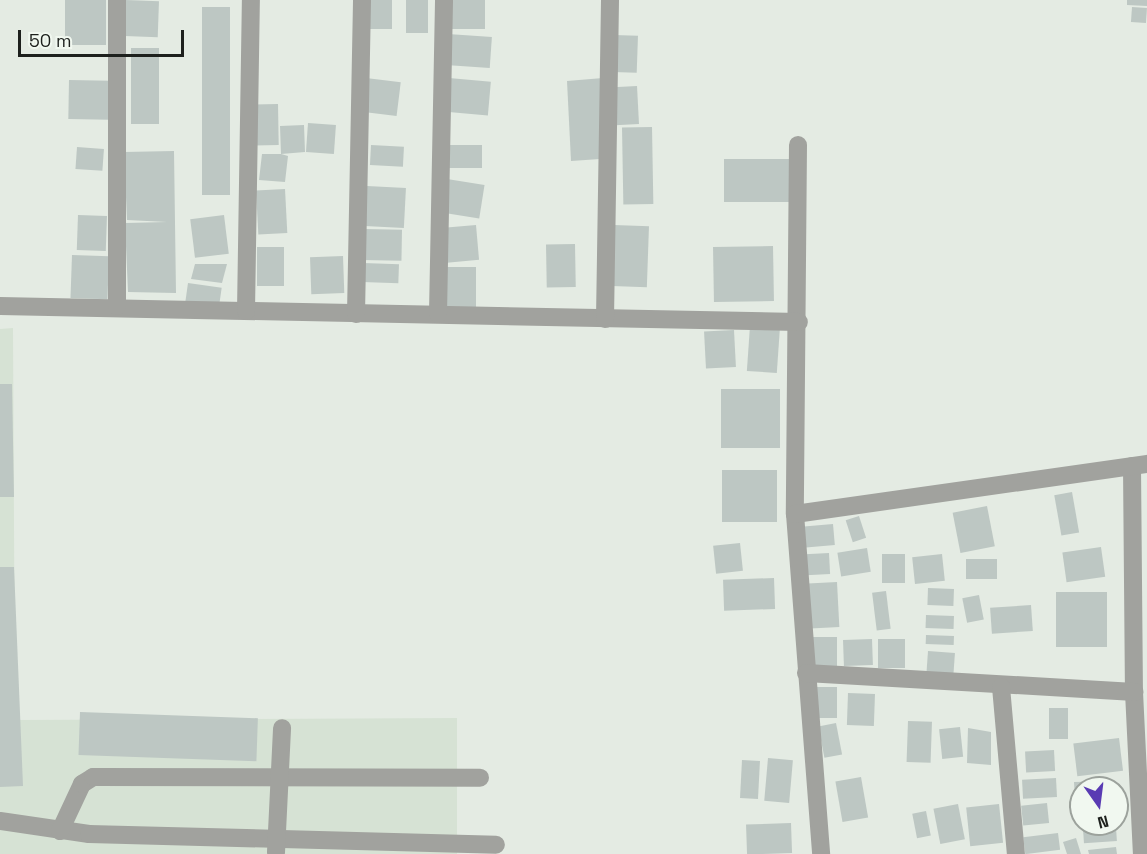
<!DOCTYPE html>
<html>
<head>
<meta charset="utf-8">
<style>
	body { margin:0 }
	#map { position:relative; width:1147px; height:854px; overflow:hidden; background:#e4ebe3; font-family:"Space Grotesk",sans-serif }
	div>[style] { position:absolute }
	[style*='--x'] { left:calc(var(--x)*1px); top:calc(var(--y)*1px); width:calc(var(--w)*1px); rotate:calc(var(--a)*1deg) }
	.built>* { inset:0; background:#d6e2d4 }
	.building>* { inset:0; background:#bdc7c3; transform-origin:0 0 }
	.minor>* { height:18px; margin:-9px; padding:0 9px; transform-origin:9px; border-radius:9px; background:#a1a29e }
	span { translate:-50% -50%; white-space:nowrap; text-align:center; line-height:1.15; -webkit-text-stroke:6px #f1f8f0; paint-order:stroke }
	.north { position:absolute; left:1069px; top:776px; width:60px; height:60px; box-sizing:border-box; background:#f1f8f0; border:2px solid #9ca29c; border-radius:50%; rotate:166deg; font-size:16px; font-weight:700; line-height:24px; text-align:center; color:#1d201d }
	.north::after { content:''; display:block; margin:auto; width:21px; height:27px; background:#593bb3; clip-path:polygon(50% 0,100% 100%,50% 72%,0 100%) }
	.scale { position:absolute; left:18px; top:30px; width:166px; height:27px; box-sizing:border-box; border:3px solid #1d201d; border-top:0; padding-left:8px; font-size:18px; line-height:21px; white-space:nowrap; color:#1d201d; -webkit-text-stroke:4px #f1f8f0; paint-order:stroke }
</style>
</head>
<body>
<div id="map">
	<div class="built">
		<div style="clip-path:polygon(13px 328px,15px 720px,457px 718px,457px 854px,0 854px,0 329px)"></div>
	</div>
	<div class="building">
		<div style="left:65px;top:0;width:41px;height:45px"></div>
		<div style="left:126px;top:0;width:33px;height:36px;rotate:2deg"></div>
		<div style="left:364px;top:0;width:28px;height:29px"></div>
		<div style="left:406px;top:0;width:22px;height:33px"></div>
		<div style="left:447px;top:0;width:38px;height:29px"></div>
		<div style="clip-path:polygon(1127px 0,1147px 0,1147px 6px,1127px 5px)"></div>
		<div style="left:202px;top:7px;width:28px;height:188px"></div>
		<div style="left:1132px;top:7px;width:15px;height:15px;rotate:4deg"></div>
		<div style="left:448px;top:34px;width:44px;height:31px;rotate:4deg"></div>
		<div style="left:614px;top:35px;width:24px;height:37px;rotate:2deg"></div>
		<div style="left:131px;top:48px;width:28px;height:76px"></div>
		<div style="left:366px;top:78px;width:35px;height:34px;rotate:7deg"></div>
		<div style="left:449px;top:78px;width:42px;height:34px;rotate:5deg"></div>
		<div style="clip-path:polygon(603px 78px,600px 159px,571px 161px,567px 81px)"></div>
		<div style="left:69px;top:80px;width:41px;height:39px;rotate:1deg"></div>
		<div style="left:637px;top:86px;width:38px;height:24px;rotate:87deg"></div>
		<div style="left:278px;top:104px;width:41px;height:27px;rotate:89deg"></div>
		<div style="left:308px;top:123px;width:28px;height:29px;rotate:4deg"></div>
		<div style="clip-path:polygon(304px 125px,305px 152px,281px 154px,288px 156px,285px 182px,259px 180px,262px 154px,281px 154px,280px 126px)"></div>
		<div style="left:652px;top:127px;width:77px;height:30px;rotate:89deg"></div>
		<div style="left:371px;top:145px;width:33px;height:20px;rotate:3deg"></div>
		<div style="left:444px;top:145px;width:38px;height:23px"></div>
		<div style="left:77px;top:147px;width:27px;height:22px;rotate:4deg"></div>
		<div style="clip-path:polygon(174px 151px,176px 293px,128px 292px,125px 223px,167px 222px,127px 220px,124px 152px)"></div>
		<div style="left:724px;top:159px;width:65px;height:43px"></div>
		<div style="left:447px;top:179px;width:38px;height:34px;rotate:9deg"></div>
		<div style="left:367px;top:186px;width:39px;height:40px;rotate:3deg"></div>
		<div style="left:285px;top:189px;width:44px;height:29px;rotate:87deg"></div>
		<div style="left:78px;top:215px;width:29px;height:35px;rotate:2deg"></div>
		<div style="left:224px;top:215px;width:39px;height:34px;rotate:83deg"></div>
		<div style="left:476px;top:225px;width:35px;height:35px;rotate:85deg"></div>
		<div style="left:614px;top:225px;width:35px;height:61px;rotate:2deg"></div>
		<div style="left:363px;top:229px;width:39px;height:31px;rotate:1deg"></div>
		<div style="left:575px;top:244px;width:43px;height:29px;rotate:89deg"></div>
		<div style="left:773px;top:246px;width:55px;height:60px;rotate:89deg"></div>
		<div style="left:257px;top:247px;width:27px;height:39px"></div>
		<div style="left:72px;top:255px;width:37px;height:43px;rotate:2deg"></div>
		<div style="left:343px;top:256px;width:37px;height:33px;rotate:88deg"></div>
		<div style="left:363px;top:263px;width:36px;height:19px;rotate:2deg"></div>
		<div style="clip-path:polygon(195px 264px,227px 264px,222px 283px,191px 279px)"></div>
		<div style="left:442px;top:267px;width:34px;height:40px"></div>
		<div style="left:188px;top:283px;width:34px;height:20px;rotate:8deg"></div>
		<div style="left:750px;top:326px;width:30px;height:45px;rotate:4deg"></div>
		<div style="left:734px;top:330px;width:37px;height:30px;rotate:87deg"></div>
		<div style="clip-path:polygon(0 384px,12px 384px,14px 497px,0 497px)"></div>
		<div style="left:780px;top:389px;width:59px;height:59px;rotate:90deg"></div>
		<div style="left:722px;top:470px;width:55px;height:52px"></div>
		<div style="left:1072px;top:492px;width:41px;height:18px;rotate:80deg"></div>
		<div style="left:987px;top:506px;width:41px;height:35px;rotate:79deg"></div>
		<div style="left:859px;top:516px;width:23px;height:14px;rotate:72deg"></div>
		<div style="left:833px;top:524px;width:21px;height:29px;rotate:85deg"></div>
		<div style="left:740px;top:543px;width:28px;height:27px;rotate:84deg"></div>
		<div style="left:1101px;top:547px;width:30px;height:39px;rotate:82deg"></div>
		<div style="left:867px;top:548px;width:24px;height:30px;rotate:81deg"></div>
		<div style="left:829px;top:553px;width:21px;height:24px;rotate:87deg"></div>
		<div style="left:882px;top:554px;width:23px;height:29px"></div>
		<div style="left:942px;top:554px;width:27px;height:30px;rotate:84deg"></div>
		<div style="left:997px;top:559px;width:20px;height:31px;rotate:90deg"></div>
		<div style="clip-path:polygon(0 567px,14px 567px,23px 786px,0 787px)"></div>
		<div style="left:774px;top:578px;width:31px;height:51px;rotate:88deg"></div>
		<div style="left:837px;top:582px;width:45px;height:29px;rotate:87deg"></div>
		<div style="left:928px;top:588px;width:26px;height:17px;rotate:2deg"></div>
		<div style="left:886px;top:591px;width:38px;height:14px;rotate:83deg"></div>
		<div style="left:1056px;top:592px;width:51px;height:55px"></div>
		<div style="left:979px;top:595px;width:25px;height:17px;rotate:79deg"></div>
		<div style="left:1031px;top:605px;width:26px;height:41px;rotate:86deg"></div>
		<div style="left:926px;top:615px;width:28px;height:13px;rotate:2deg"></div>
		<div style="left:926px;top:635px;width:28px;height:9px;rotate:2deg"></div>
		<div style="left:812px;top:637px;width:25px;height:29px"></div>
		<div style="left:872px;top:639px;width:26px;height:29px;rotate:88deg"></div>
		<div style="left:878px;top:639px;width:27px;height:29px"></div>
		<div style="left:928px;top:651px;width:27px;height:21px;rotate:4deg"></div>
		<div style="left:813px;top:687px;width:24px;height:31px"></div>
		<div style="left:848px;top:693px;width:27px;height:32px;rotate:2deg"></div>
		<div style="left:1049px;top:708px;width:19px;height:31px"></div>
		<div style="left:80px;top:712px;width:178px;height:43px;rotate:2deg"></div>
		<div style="left:908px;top:721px;width:24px;height:41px;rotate:2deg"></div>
		<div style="left:836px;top:723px;width:32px;height:18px;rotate:79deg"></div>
		<div style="left:960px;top:727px;width:30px;height:21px;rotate:84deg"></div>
		<div style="clip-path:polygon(968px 728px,991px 732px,991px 765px,967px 763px)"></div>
		<div style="left:1119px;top:738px;width:33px;height:46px;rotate:83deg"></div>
		<div style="left:1054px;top:750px;width:21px;height:29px;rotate:87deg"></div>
		<div style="left:768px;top:758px;width:25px;height:43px;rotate:5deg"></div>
		<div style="left:742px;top:760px;width:18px;height:38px;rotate:3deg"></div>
		<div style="left:861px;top:777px;width:41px;height:26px;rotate:80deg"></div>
		<div style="left:1056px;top:778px;width:19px;height:34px;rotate:87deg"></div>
		<div style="clip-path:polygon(1115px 781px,1115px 788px,1081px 788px,1081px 800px,1075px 800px,1074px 782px)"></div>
		<div style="left:1047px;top:803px;width:20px;height:26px;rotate:84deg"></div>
		<div style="left:958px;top:804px;width:36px;height:25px;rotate:79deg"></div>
		<div style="left:999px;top:804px;width:39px;height:33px;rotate:84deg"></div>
		<div style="clip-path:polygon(1081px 807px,1081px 822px,1075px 822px,1074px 808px)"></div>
		<div style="left:926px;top:811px;width:25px;height:14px;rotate:79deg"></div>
		<div style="left:791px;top:823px;width:30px;height:45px;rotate:88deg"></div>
		<div style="left:1116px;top:828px;width:13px;height:33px;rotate:86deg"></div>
		<div style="left:1058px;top:833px;width:17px;height:35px;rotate:83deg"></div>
		<div style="clip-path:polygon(1076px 838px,1081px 854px,1067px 854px,1063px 842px)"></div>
		<div style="clip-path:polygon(1116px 847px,1117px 854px,1089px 854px,1088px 850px)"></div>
	</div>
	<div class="minor">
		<div style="--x:798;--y:145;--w:369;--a:90.5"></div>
		<div style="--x:795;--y:514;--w:341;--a:85.6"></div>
		<div style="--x:0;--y:306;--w:799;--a:1.15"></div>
		<div style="--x:117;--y:306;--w:306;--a:-90"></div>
		<div style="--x:246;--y:311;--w:311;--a:-89.1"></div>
		<div style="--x:356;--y:314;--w:314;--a:-88.9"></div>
		<div style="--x:438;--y:314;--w:314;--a:-88.9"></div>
		<div style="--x:605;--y:319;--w:319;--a:-89.1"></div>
		<div style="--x:1132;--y:466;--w:226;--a:89.5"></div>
		<div style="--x:1134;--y:692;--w:162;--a:87.2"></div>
		<div style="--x:795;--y:514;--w:356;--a:-8.1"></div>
		<div style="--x:806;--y:673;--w:329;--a:3.3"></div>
		<div style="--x:1001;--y:687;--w:168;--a:84.9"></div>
		<div style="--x:0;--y:821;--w:90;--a:8.3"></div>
		<div style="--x:89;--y:834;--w:407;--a:1.5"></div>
		<div style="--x:60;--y:831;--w:52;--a:-64.9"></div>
		<div style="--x:82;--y:784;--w:13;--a:-32"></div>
		<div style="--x:93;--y:777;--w:387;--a:0.1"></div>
		<div style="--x:276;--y:852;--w:124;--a:-87.2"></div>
	</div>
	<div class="north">N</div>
	<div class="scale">50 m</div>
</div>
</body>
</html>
